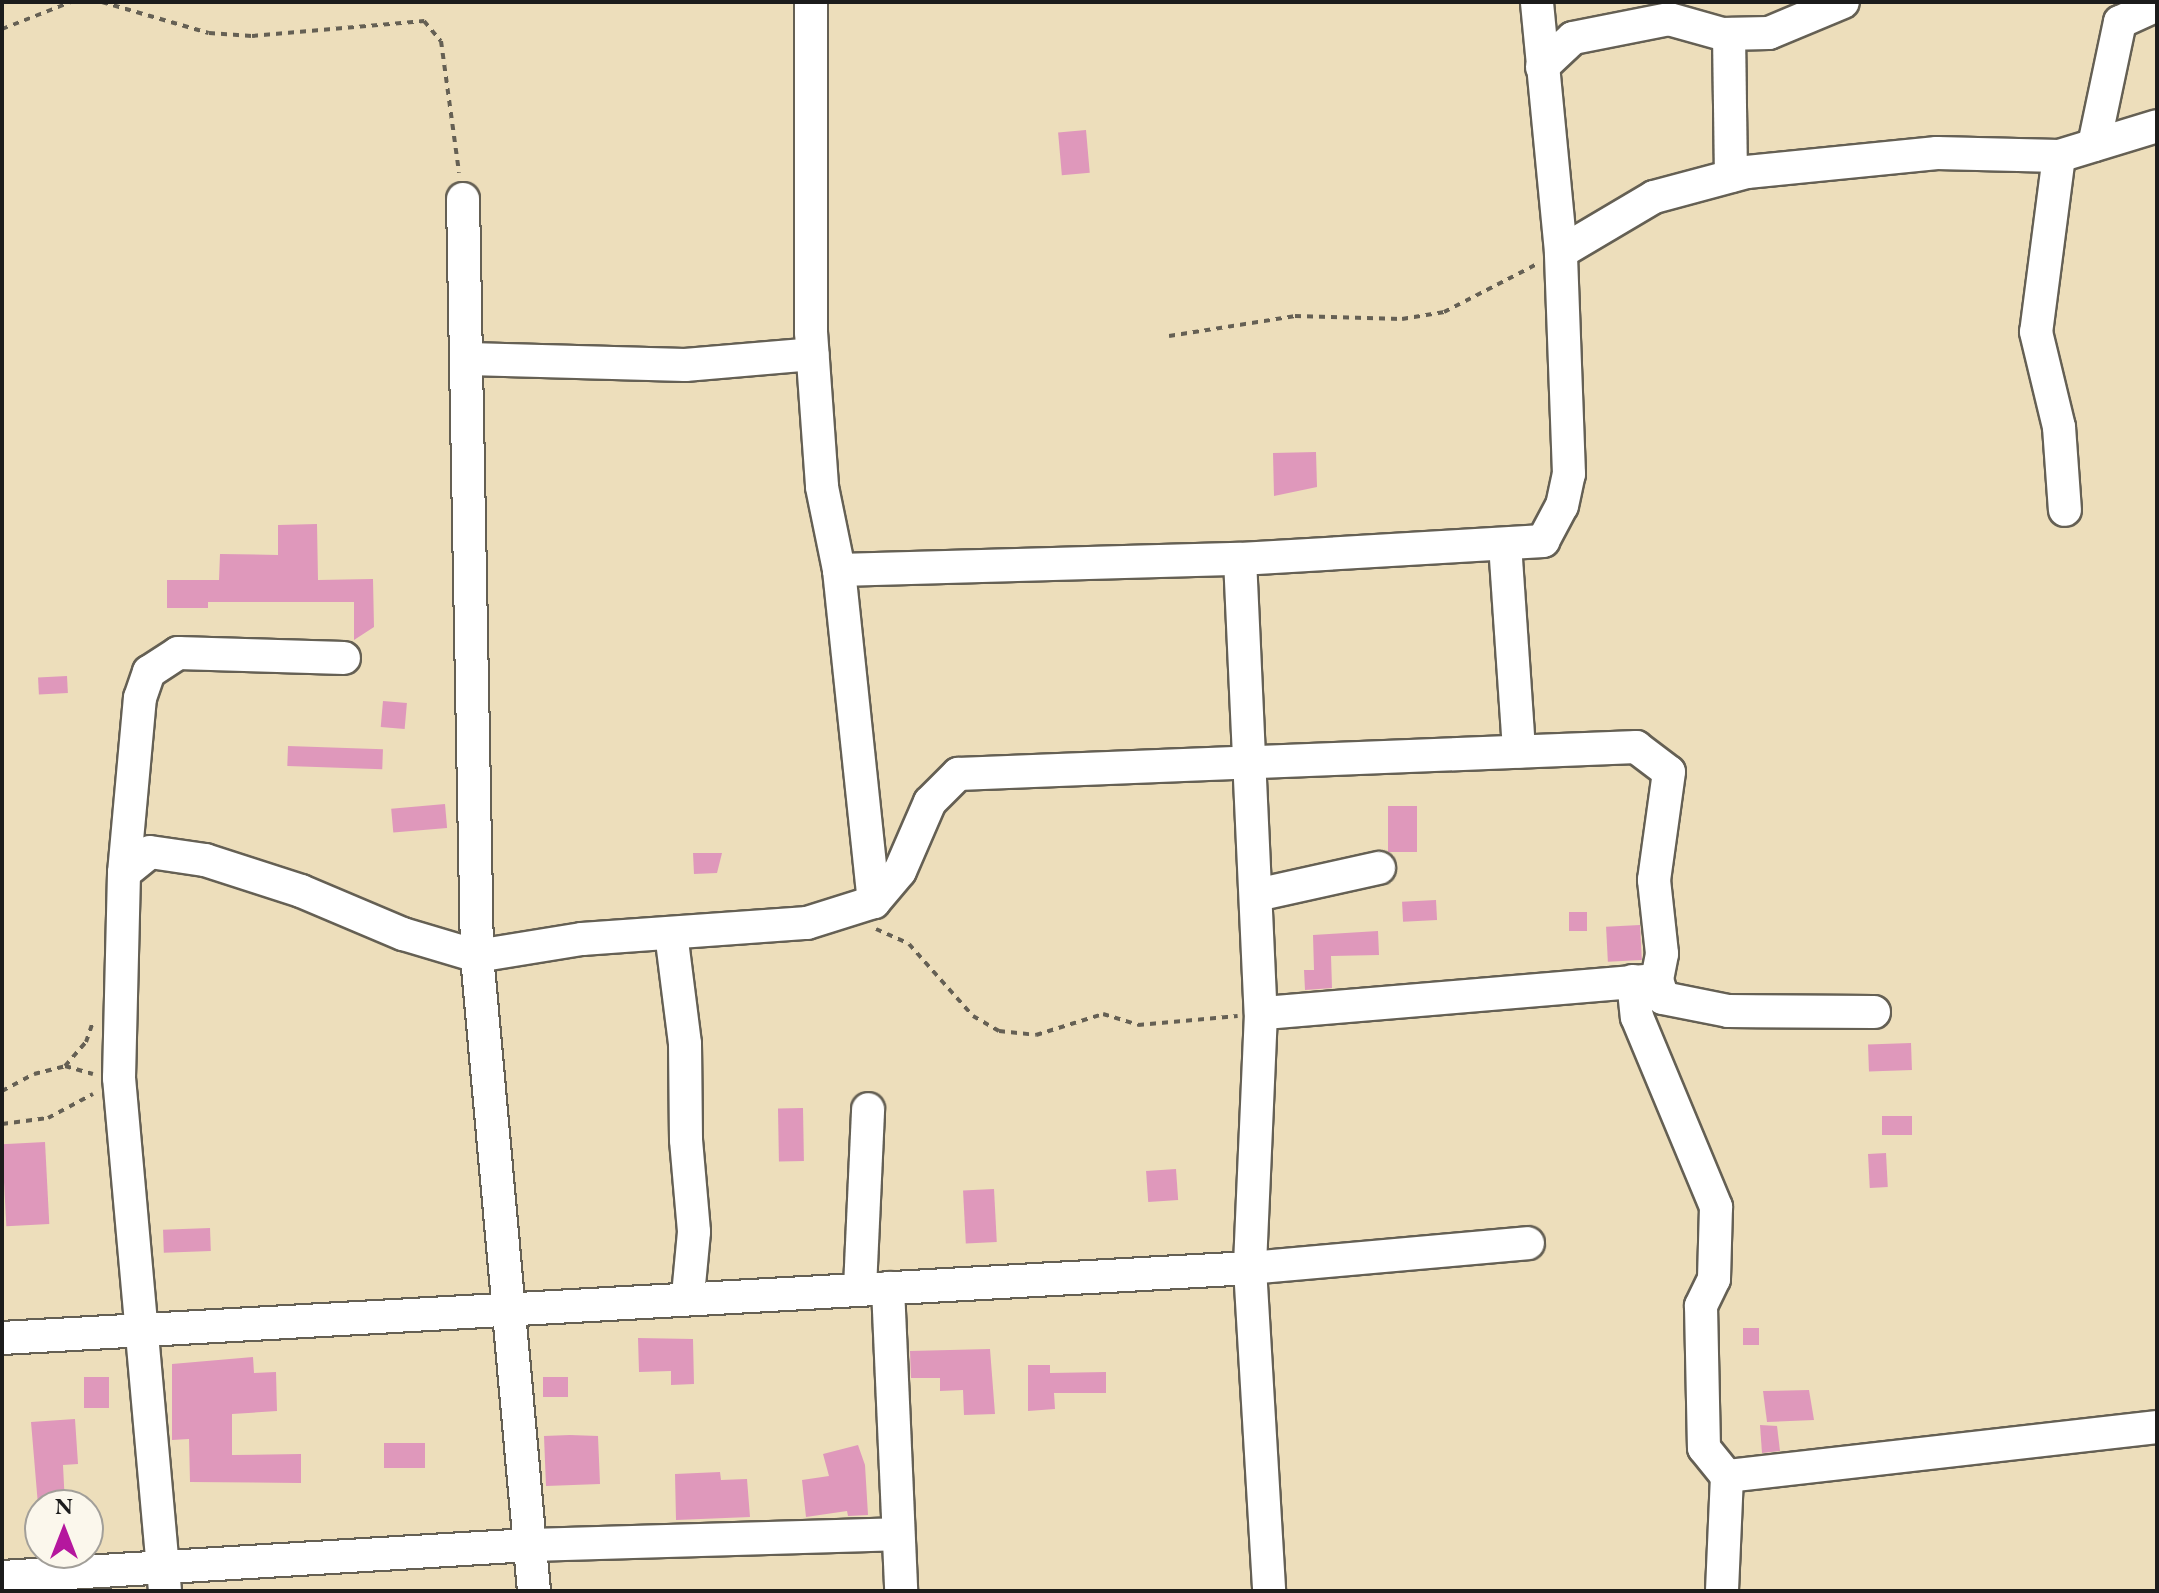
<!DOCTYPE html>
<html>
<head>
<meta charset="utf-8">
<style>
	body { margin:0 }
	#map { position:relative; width:2159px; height:1593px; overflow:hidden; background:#eddebb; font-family:"EB Garamond",serif }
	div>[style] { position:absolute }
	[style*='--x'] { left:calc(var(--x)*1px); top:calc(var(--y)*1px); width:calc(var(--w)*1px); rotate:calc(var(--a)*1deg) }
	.building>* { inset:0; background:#df98bb; transform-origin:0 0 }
	.path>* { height:4px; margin-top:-2px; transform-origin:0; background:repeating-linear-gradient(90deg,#656054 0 6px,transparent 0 12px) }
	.roads { filter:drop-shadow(2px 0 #656054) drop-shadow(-2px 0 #656054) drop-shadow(0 2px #656054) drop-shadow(0 -2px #656054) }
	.minor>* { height:32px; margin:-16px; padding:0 16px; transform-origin:16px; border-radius:16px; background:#fff }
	span { translate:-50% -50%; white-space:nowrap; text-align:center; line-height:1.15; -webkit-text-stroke:6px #fbf7ec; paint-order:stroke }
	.frame { position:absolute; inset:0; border:4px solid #1c1c1c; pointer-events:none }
	.north { position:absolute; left:24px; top:1489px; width:80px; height:80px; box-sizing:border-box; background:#fbf7ec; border:2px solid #a29f99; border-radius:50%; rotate:0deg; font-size:22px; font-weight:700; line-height:32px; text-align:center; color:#1c1c1c }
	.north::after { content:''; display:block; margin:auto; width:28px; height:36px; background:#b5179e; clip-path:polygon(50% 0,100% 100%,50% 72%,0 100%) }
</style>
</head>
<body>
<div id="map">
	<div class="building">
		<div style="left:1086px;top:130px;width:43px;height:28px;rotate:85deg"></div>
		<div style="clip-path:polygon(1316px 452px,1317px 487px,1274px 496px,1273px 453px)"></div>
		<div style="clip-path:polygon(317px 524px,318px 580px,373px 579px,374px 627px,354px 640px,354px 602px,208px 602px,208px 608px,167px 608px,167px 580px,219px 580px,220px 554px,278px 555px,278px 525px)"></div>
		<div style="left:67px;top:676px;width:17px;height:29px;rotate:87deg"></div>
		<div style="left:383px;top:701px;width:24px;height:26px;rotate:5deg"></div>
		<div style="left:288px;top:746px;width:95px;height:20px;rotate:2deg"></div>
		<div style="left:445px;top:804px;width:24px;height:54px;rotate:85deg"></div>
		<div style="left:1388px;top:806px;width:29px;height:46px"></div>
		<div style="clip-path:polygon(693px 853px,722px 853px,717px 873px,694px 874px)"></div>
		<div style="left:1436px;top:900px;width:20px;height:34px;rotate:87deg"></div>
		<div style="left:1569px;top:912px;width:18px;height:19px"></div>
		<div style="left:1640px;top:925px;width:35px;height:34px;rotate:87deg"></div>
		<div style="clip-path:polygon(1378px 931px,1379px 955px,1331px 956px,1332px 988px,1305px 990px,1304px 970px,1314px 970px,1313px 935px)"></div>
		<div style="left:1911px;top:1043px;width:27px;height:43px;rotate:88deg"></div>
		<div style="left:803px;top:1108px;width:53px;height:25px;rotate:89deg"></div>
		<div style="left:1882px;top:1116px;width:30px;height:19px"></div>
		<div style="left:45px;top:1142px;width:82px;height:43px;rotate:87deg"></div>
		<div style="left:1886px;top:1153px;width:34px;height:18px;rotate:87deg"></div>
		<div style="left:1176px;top:1169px;width:31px;height:30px;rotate:86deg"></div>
		<div style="left:994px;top:1189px;width:53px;height:31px;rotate:87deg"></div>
		<div style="left:210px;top:1228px;width:23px;height:47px;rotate:88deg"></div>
		<div style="left:1759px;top:1328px;width:17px;height:16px;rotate:90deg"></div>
		<div style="clip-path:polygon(638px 1338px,693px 1339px,694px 1384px,671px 1385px,671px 1371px,639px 1372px)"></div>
		<div style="clip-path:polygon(990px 1349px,995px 1414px,964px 1415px,963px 1390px,940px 1391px,940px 1378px,911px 1378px,910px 1351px)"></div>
		<div style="clip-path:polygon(253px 1357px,254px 1373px,276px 1372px,277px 1411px,232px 1414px,232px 1455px,301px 1454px,301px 1483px,190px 1482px,189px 1439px,172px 1440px,172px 1364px)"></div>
		<div style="clip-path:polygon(1028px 1365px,1050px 1365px,1050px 1373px,1106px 1372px,1106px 1393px,1054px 1393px,1055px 1409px,1028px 1411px)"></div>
		<div style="left:84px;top:1377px;width:25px;height:31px"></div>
		<div style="left:543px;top:1377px;width:25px;height:20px"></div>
		<div style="clip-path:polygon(1809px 1390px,1814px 1420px,1767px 1422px,1763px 1391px)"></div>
		<div style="clip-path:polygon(75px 1419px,78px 1464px,63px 1465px,65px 1505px,38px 1505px,31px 1422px)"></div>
		<div style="clip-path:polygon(1760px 1425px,1777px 1426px,1780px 1451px,1762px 1453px)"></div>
		<div style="clip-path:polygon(570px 1435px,598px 1436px,600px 1484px,546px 1486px,544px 1436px)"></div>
		<div style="left:384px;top:1443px;width:41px;height:25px"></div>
		<div style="clip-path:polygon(858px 1445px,865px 1465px,868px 1515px,848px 1516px,847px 1511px,806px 1517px,802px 1480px,829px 1476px,823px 1454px)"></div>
		<div style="clip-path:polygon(720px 1472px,721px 1480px,747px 1479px,750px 1517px,676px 1520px,675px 1474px)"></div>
	</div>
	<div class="path">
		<div style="--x:102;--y:2;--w:111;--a:16.2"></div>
		<div style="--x:209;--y:33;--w:43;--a:4"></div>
		<div style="--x:252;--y:36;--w:173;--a:-5"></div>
		<div style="--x:424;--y:21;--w:26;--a:50"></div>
		<div style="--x:441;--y:41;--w:133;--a:82.2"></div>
		<div style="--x:2;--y:29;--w:74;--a:-21.4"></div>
		<div style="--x:1169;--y:336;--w:128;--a:-9"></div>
		<div style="--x:1295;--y:316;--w:107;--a:1.6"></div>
		<div style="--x:1402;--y:319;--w:43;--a:-9.5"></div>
		<div style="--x:1444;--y:312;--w:105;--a:-27.3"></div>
		<div style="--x:876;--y:929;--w:36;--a:24"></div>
		<div style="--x:909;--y:944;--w:96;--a:48.4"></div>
		<div style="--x:973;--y:1016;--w:30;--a:30"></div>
		<div style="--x:999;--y:1031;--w:37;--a:6"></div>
		<div style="--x:1036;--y:1035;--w:70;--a:-17.4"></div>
		<div style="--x:1103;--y:1014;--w:37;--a:17"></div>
		<div style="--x:1138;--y:1025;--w:100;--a:-5.1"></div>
		<div style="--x:65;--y:1066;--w:29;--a:16"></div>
		<div style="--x:2;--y:1091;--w:36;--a:-28"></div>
		<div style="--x:34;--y:1074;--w:32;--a:-14"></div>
		<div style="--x:65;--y:1066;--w:32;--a:-49"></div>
		<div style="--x:86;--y:1042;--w:21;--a:-71"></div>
		<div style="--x:2;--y:1124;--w:46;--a:-7.4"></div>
		<div style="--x:48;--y:1118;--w:51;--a:-28.1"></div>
	</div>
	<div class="roads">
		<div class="minor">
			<div style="--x:811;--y:2;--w:330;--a:90"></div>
			<div style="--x:811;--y:332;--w:155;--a:85.9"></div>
			<div style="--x:822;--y:487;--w:85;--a:78.4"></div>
			<div style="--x:839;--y:570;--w:334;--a:84"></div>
			<div style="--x:1729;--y:34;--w:142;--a:89.2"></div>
			<div style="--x:1542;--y:67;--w:42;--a:-43.1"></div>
			<div style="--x:1573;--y:38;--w:98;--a:-11.2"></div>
			<div style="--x:1669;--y:19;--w:55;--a:15.8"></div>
			<div style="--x:1722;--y:34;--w:47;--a:-1.2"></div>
			<div style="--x:1769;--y:33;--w:80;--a:-22.7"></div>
			<div style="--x:2094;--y:145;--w:126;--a:-78.1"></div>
			<div style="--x:2120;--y:22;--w:41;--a:-24.7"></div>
			<div style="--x:2059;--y:156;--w:177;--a:97.4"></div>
			<div style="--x:2036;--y:332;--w:98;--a:76.4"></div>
			<div style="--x:2059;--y:427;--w:83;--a:85.9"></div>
			<div style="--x:463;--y:199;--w:757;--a:88.94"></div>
			<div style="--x:477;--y:956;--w:638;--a:84.87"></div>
			<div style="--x:1561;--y:252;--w:108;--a:-30.6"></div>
			<div style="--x:1654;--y:197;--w:96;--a:-15"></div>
			<div style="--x:1747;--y:172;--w:191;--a:-5.7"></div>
			<div style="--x:1937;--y:153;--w:122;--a:1.4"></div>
			<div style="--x:2059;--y:156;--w:102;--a:-17"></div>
			<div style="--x:469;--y:359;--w:216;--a:1.6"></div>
			<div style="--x:685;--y:365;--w:128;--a:-4.9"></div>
			<div style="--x:1505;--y:544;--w:208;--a:86.1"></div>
			<div style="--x:1240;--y:559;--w:454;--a:87.4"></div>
			<div style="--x:1261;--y:1013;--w:255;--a:92.5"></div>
			<div style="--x:1250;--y:1268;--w:324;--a:86.6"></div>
			<div style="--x:839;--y:570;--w:401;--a:-1.6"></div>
			<div style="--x:1240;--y:559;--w:304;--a:-3.4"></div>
			<div style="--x:1543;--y:541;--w:40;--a:-62"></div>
			<div style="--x:1562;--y:506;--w:33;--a:-78"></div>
			<div style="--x:1569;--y:474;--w:222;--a:-92.1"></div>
			<div style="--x:1561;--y:252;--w:251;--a:-95.5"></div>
			<div style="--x:124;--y:873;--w:33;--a:-39"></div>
			<div style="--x:150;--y:852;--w:56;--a:8.3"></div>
			<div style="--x:205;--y:860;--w:101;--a:17.9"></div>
			<div style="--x:301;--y:891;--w:111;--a:22.9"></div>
			<div style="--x:403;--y:934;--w:77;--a:16.6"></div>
			<div style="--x:477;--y:956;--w:106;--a:-9.2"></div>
			<div style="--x:582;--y:939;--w:226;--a:-4.1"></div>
			<div style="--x:807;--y:923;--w:70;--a:-17.4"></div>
			<div style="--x:874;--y:902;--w:40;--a:-50"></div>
			<div style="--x:900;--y:871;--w:75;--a:-66.5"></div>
			<div style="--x:930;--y:802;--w:40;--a:-45"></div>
			<div style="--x:958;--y:774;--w:679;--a:-2.28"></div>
			<div style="--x:1636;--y:747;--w:41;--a:37.1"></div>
			<div style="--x:1669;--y:772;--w:109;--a:97.9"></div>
			<div style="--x:1654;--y:880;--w:74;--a:83.8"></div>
			<div style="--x:1662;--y:954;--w:26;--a:101"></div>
			<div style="--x:1657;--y:980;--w:397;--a:175.2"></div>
			<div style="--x:1257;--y:895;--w:125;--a:-12.5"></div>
			<div style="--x:671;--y:933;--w:112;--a:82.8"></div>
			<div style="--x:685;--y:1044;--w:96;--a:89.4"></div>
			<div style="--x:686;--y:1140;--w:92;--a:85"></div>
			<div style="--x:694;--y:1232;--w:64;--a:95.4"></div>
			<div style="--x:1657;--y:980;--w:19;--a:72"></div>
			<div style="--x:1663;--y:998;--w:66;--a:11.3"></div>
			<div style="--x:1728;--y:1011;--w:146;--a:0.4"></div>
			<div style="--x:1633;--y:981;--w:36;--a:84"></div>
			<div style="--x:1637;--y:1017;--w:206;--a:67.4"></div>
			<div style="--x:1716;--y:1207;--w:72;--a:91.6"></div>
			<div style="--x:1714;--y:1279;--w:30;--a:116"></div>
			<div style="--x:1701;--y:1306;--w:142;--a:88.8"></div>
			<div style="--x:1704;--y:1448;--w:36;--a:51"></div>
			<div style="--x:1727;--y:1476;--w:115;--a:92.5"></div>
			<div style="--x:860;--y:1288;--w:179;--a:-87.4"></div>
			<div style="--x:888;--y:1288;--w:303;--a:87.5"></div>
			<div style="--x:2;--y:1338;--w:1250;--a:-3.21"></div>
			<div style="--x:1250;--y:1268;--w:279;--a:-5.1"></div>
			<div style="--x:1727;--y:1476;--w:433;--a:-6.5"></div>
			<div style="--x:2;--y:1577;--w:529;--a:-3.47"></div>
			<div style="--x:530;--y:1545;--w:367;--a:-1.7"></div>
			<div style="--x:165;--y:1591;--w:515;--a:-95.12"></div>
			<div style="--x:119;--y:1078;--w:205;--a:-88.6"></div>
			<div style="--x:124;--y:873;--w:176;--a:-84.8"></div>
			<div style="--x:140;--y:698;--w:28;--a:-71"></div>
			<div style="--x:149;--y:672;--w:35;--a:-33"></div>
			<div style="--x:178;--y:653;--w:166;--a:1.7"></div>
		</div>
	</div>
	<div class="frame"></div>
	<div class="north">N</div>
</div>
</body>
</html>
